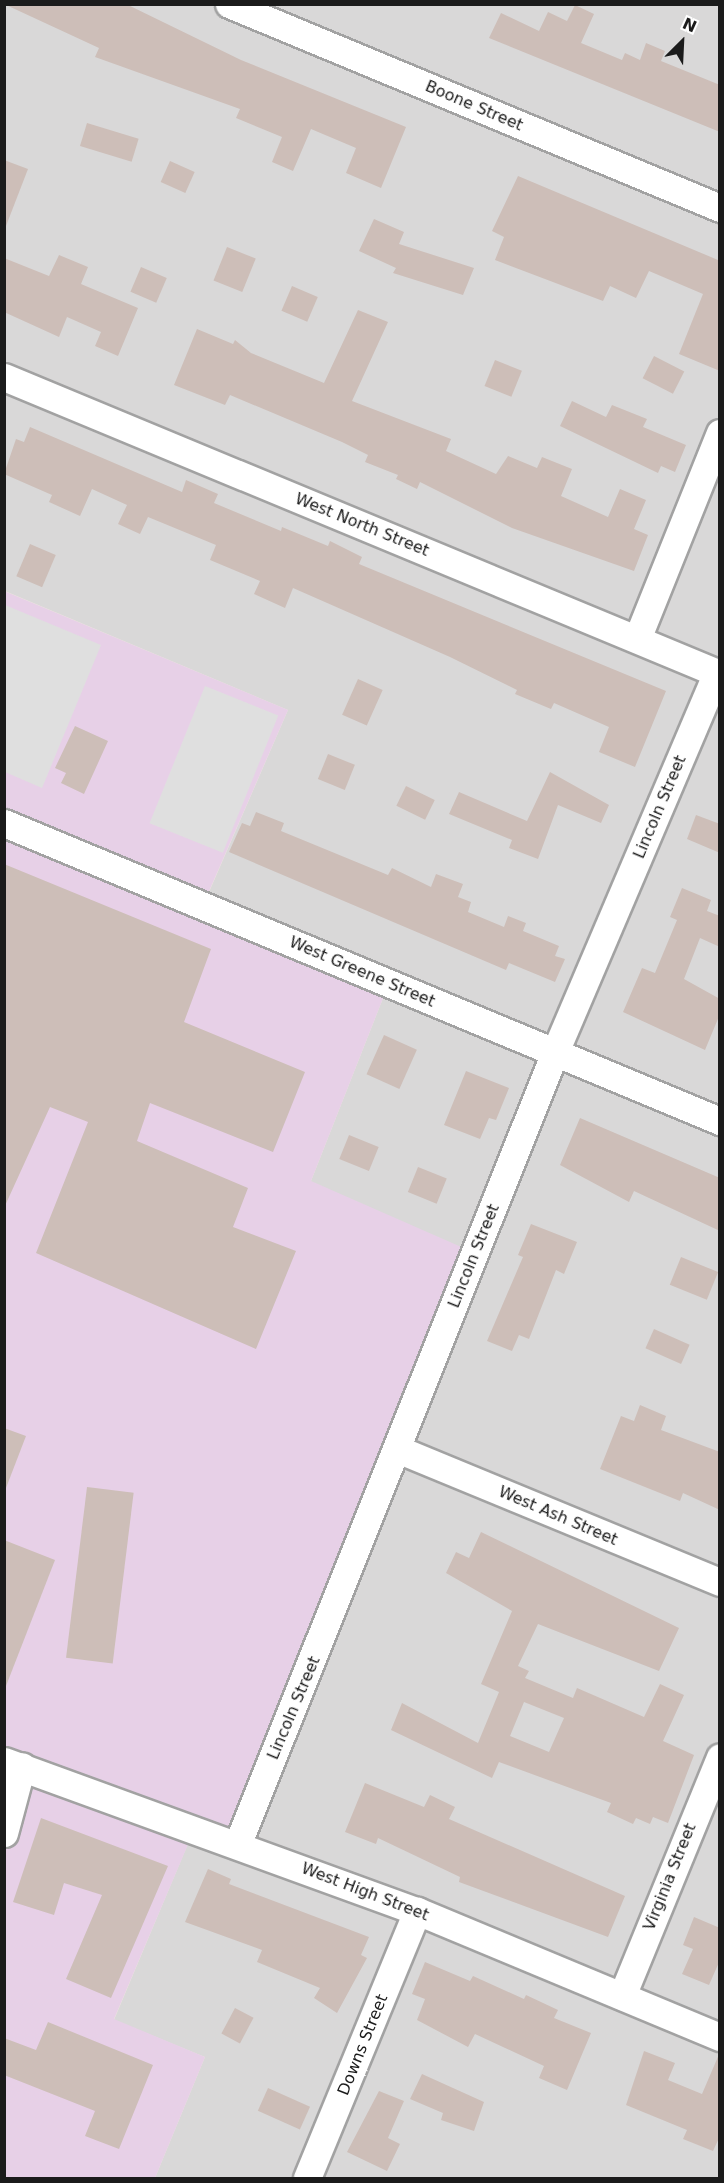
<!DOCTYPE html>
<html>
<head>
<meta charset="utf-8">
<style>
	body { margin:0 }
	#map { position:relative; width:724px; height:2183px; overflow:hidden; background:#eee6df; font-family:"DejaVu Sans",sans-serif }
	div>[style] { position:absolute }
	[style*='--x'] { left:calc(var(--x)*1px); top:calc(var(--y)*1px); width:calc(var(--w)*1px); rotate:calc(var(--a)*1deg) }
	.residential>* { inset:0; background:#d9d8d8 }
	.industrial>* { inset:0; background:#e7d0e7 }
	.parking>* { inset:0; background:#dfdfdf; transform-origin:0 0 }
	.building>* { inset:0; background:#cdbeb8; transform-origin:0 0 }
	.roads { filter:drop-shadow(2px 0 #a2a2a2) drop-shadow(-2px 0 #a2a2a2) drop-shadow(0 2px #a2a2a2) drop-shadow(0 -2px #a2a2a2) }
	.minor>* { height:27px; margin:-13.5px; padding:0 13.5px; transform-origin:13.5px; border-radius:13.5px; background:#fff }
	span { translate:-50% -50%; white-space:nowrap; text-align:center; line-height:1.15; -webkit-text-stroke:6px #fff; paint-order:stroke }
	.street-label { font-size:16px; color:#1b1b1b }
	.frame { position:absolute; inset:0; border:6px solid #1b1b1b; pointer-events:none }
	.north { position:absolute; left:652px; top:12px; width:60px; height:60px; -webkit-text-stroke:4px #fff; paint-order:stroke; rotate:24deg; font-size:16px; font-weight:700; line-height:24px; text-align:center; color:#1b1b1b }
	.north::after { content:''; display:block; margin:auto; width:21px; height:27px; background:#1b1b1b; clip-path:polygon(50% 0,100% 100%,50% 72%,0 100%) }
</style>
</head>
<body>
<div id="map">
	<div class="residential">
		<div style="clip-path:polygon(4px 5px,719px 5px,719px 2178px,155px 2178px,205px 2057px,114px 2020px,195px 1827px,311px 1181px,389px 983px,203px 906px,288px 710px,5px 591px)"></div>
	</div>
	<div class="industrial">
		<div style="clip-path:polygon(4px 591px,288px 710px,203px 905px,389px 983px,311px 1181px,475px 1253px,238px 1843px,195px 1828px,114px 2019px,205px 2057px,155px 2178px,5px 2178px)"></div>
	</div>
	<div class="parking">
		<div style="clip-path:polygon(5px 605px,101px 645px,42px 788px,5px 772px)"></div>
		<div style="left:205px;top:686px;width:79px;height:148px;rotate:22deg"></div>
	</div>
	<div class="building">
		<div style="clip-path:polygon(4px 4px,126px 4px,241px 60px,406px 127px,381px 188px,346px 173px,356px 148px,311px 129px,293px 171px,272px 162px,282px 137px,236px 118px,240px 109px,95px 57px,99px 48px)"></div>
		<div style="clip-path:polygon(575px 5px,594px 14px,581px 43px,622px 60px,625px 53px,640px 60px,646px 43px,665px 51px,661px 61px,720px 85px,720px 132px,489px 38px,501px 13px,539px 31px,548px 12px,567px 21px)"></div>
		<div style="left:87px;top:123px;width:54px;height:24px;rotate:17deg"></div>
		<div style="clip-path:polygon(4px 160px,28px 169px,6px 226px,4px 226px)"></div>
		<div style="left:170px;top:161px;width:27px;height:23px;rotate:24deg"></div>
		<div style="clip-path:polygon(518px 176px,718px 260px,719px 256px,720px 371px,679px 354px,703px 294px,649px 271px,636px 298px,610px 286px,603px 301px,495px 260px,504px 237px,492px 231px)"></div>
		<div style="clip-path:polygon(374px 219px,404px 232px,399px 244px,474px 268px,463px 295px,393px 273px,396px 268px,359px 251px)"></div>
		<div style="left:227px;top:247px;width:31px;height:36px;rotate:22deg"></div>
		<div style="clip-path:polygon(59px 255px,88px 267px,81px 284px,138px 308px,118px 356px,95px 346px,101px 332px,67px 317px,59px 337px,4px 312px,4px 258px,49px 276px)"></div>
		<div style="left:141px;top:267px;width:28px;height:27px;rotate:23deg"></div>
		<div style="left:292px;top:286px;width:28px;height:27px;rotate:23deg"></div>
		<div style="clip-path:polygon(358px 310px,388px 322px,352px 401px,451px 439px,446px 451px,496px 474px,508px 456px,537px 468px,542px 457px,572px 469px,561px 496px,608px 517px,620px 489px,646px 500px,634px 529px,648px 535px,634px 571px,512px 528px,420px 482px,417px 489px,396px 479px,398px 475px,365px 462px,368px 455px,342px 442px,230px 395px,225px 405px,174px 385px,197px 329px,233px 344px,235px 340px,251px 353px,324px 383px)"></div>
		<div style="left:654px;top:356px;width:34px;height:25px;rotate:27deg"></div>
		<div style="left:495px;top:360px;width:29px;height:28px;rotate:22deg"></div>
		<div style="clip-path:polygon(572px 401px,606px 417px,612px 405px,647px 419px,643px 427px,686px 445px,675px 472px,661px 466px,658px 473px,560px 426px)"></div>
		<div style="clip-path:polygon(30px 427px,182px 492px,186px 480px,218px 494px,214px 503px,281px 531px,282px 527px,328px 546px,330px 541px,362px 557px,359px 564px,666px 691px,635px 767px,599px 752px,609px 727px,554px 703px,551px 709px,515px 694px,517px 690px,450px 657px,293px 588px,285px 608px,254px 594px,260px 581px,210px 560px,216px 545px,148px 517px,140px 534px,118px 524px,127px 505px,92px 489px,80px 516px,49px 502px,52px 495px,4px 474px,16px 439px,24px 442px)"></div>
		<div style="left:30px;top:544px;width:28px;height:35px;rotate:23deg"></div>
		<div style="left:358px;top:679px;width:27px;height:39px;rotate:24deg"></div>
		<div style="clip-path:polygon(75px 726px,108px 741px,84px 794px,61px 783px,66px 773px,55px 768px)"></div>
		<div style="left:328px;top:754px;width:29px;height:27px;rotate:22deg"></div>
		<div style="clip-path:polygon(550px 772px,609px 805px,601px 823px,558px 805px,538px 859px,509px 848px,512px 840px,449px 814px,459px 792px,527px 821px)"></div>
		<div style="left:406px;top:786px;width:32px;height:22px;rotate:26deg"></div>
		<div style="clip-path:polygon(256px 812px,284px 823px,281px 831px,388px 875px,392px 868px,431px 887px,436px 874px,463px 884px,458px 897px,471px 902px,468px 912px,504px 927px,508px 916px,526px 923px,523px 931px,559px 946px,555px 956px,565px 959px,555px 982px,509px 963px,506px 970px,229px 852px,242px 823px,250px 826px)"></div>
		<div style="clip-path:polygon(696px 815px,720px 824px,720px 853px,687px 839px)"></div>
		<div style="clip-path:polygon(4px 864px,211px 949px,184px 1022px,305px 1072px,273px 1152px,150px 1103px,137px 1141px,248px 1188px,233px 1227px,296px 1251px,256px 1349px,36px 1253px,88px 1122px,50px 1107px,4px 1208px)"></div>
		<div style="clip-path:polygon(682px 888px,711px 900px,707px 911px,720px 916px,720px 947px,700px 938px,684px 979px,720px 999px,720px 1014px,705px 1050px,623px 1012px,642px 968px,655px 973px,677px 920px,670px 917px)"></div>
		<div style="left:384px;top:1035px;width:36px;height:43px;rotate:24deg"></div>
		<div style="clip-path:polygon(466px 1071px,509px 1088px,496px 1120px,489px 1118px,480px 1139px,444px 1125px)"></div>
		<div style="clip-path:polygon(580px 1118px,720px 1178px,720px 1231px,634px 1191px,629px 1202px,560px 1165px)"></div>
		<div style="left:349px;top:1135px;width:32px;height:26px;rotate:22deg"></div>
		<div style="left:418px;top:1167px;width:31px;height:27px;rotate:22deg"></div>
		<div style="clip-path:polygon(531px 1224px,577px 1242px,564px 1274px,556px 1270px,529px 1339px,519px 1335px,512px 1351px,487px 1341px,523px 1257px,518px 1255px)"></div>
		<div style="left:681px;top:1257px;width:40px;height:30px;rotate:22deg"></div>
		<div style="left:654px;top:1329px;width:39px;height:21px;rotate:24deg"></div>
		<div style="clip-path:polygon(640px 1405px,666px 1416px,661px 1430px,720px 1452px,720px 1510px,683px 1493px,680px 1501px,600px 1469px,621px 1416px,634px 1421px)"></div>
		<div style="clip-path:polygon(4px 1428px,26px 1436px,6px 1488px,4px 1488px)"></div>
		<div style="left:87px;top:1487px;width:47px;height:172px;rotate:7deg"></div>
		<div style="clip-path:polygon(evenodd,481px 1532px,679px 1628px,659px 1671px,538px 1624px,518px 1666px,529px 1671px,525px 1678px,573px 1698px,577px 1688px,644px 1717px,660px 1684px,684px 1695px,663px 1741px,694px 1755px,668px 1823px,653px 1817px,650px 1824px,636px 1818px,633px 1824px,607px 1812px,611px 1803px,499px 1762px,492px 1778px,391px 1730px,402px 1703px,478px 1743px,499px 1692px,481px 1684px,512px 1611px,446px 1573px,456px 1552px,469px 1558px,481px 1532px,524px 1702px,564px 1718px,549px 1752px,510px 1736px,524px 1702px)"></div>
		<div style="clip-path:polygon(4px 1540px,55px 1560px,6px 1686px,4px 1686px)"></div>
		<div style="clip-path:polygon(365px 1783px,424px 1807px,430px 1795px,455px 1807px,449px 1819px,625px 1896px,608px 1937px,459px 1882px,460px 1877px,378px 1838px,376px 1844px,345px 1832px)"></div>
		<div style="clip-path:polygon(41px 1818px,168px 1866px,111px 1998px,66px 1979px,102px 1895px,64px 1883px,54px 1915px,13px 1902px)"></div>
		<div style="clip-path:polygon(208px 1869px,231px 1879px,229px 1884px,369px 1937px,361px 1955px,367px 1958px,337px 2013px,314px 1998px,320px 1988px,257px 1962px,262px 1950px,185px 1922px)"></div>
		<div style="clip-path:polygon(694px 1917px,720px 1928px,720px 1960px,709px 1985px,682px 1974px,693px 1949px,683px 1945px)"></div>
		<div style="clip-path:polygon(425px 1962px,470px 1981px,473px 1976px,524px 1999px,526px 1995px,558px 2010px,554px 2018px,591px 2033px,567px 2090px,539px 2078px,544px 2066px,475px 2034px,468px 2047px,417px 2020px,425px 1999px,412px 1994px)"></div>
		<div style="left:235px;top:2008px;width:21px;height:29px;rotate:28deg"></div>
		<div style="clip-path:polygon(48px 2022px,153px 2065px,119px 2149px,85px 2136px,95px 2111px,4px 2075px,4px 2038px,36px 2050px)"></div>
		<div style="clip-path:polygon(644px 2051px,675px 2063px,668px 2080px,702px 2094px,720px 2052px,720px 2136px,713px 2151px,683px 2139px,687px 2130px,626px 2105px)"></div>
		<div style="clip-path:polygon(422px 2074px,484px 2102px,474px 2131px,441px 2120px,443px 2113px,410px 2099px)"></div>
		<div style="left:268px;top:2088px;width:46px;height:25px;rotate:24deg"></div>
		<div style="clip-path:polygon(379px 2091px,404px 2101px,388px 2138px,400px 2144px,387px 2171px,347px 2152px)"></div>
	</div>
	<div class="roads">
		<div class="minor">
			<div style="--x:229;--y:4;--w:532;--a:22.56"></div>
			<div style="--x:4;--y:377;--w:775;--a:22.53"></div>
			<div style="--x:637;--y:639;--w:222;--a:-68.1"></div>
			<div style="--x:4;--y:823;--w:776;--a:22.6"></div>
			<div style="--x:397;--y:1449;--w:349;--a:22.4"></div>
			<div style="--x:4;--y:1761;--w:439;--a:20"></div>
			<div style="--x:417;--y:1911;--w:328;--a:22.6"></div>
			<div style="--x:4;--y:1833;--w:69;--a:-75"></div>
			<div style="--x:238;--y:1843;--w:852;--a:-68.16"></div>
			<div style="--x:555;--y:1052;--w:412;--a:-66.9"></div>
			<div style="--x:622;--y:1996;--w:258;--a:-67.7"></div>
			<div style="--x:307;--y:2178;--w:289;--a:-67.6"></div>
		</div>
	</div>
	<div class="street-label">
		<span style="left:474px;top:106px;rotate:23deg">Boone Street</span>
		<span style="left:362px;top:525px;rotate:22deg">West North Street</span>
		<span style="left:660px;top:807px;rotate:-67deg">Lincoln Street</span>
		<span style="left:362px;top:972px;rotate:23deg">West Greene Street</span>
		<span style="left:474px;top:1256px;rotate:-68deg">Lincoln Street</span>
		<span style="left:558px;top:1516px;rotate:23deg">West Ash Street</span>
		<span style="left:294px;top:1708px;rotate:-67deg">Lincoln Street</span>
		<span style="left:670px;top:1877px;rotate:-68deg">Virginia Street</span>
		<span style="left:365px;top:1892px;rotate:21deg">West High Street</span>
		<span style="left:363px;top:2045px;rotate:-68deg">Downs Street</span>
	</div>
	<div class="frame"></div>
	<div class="north">N</div>
</div>
</body>
</html>
